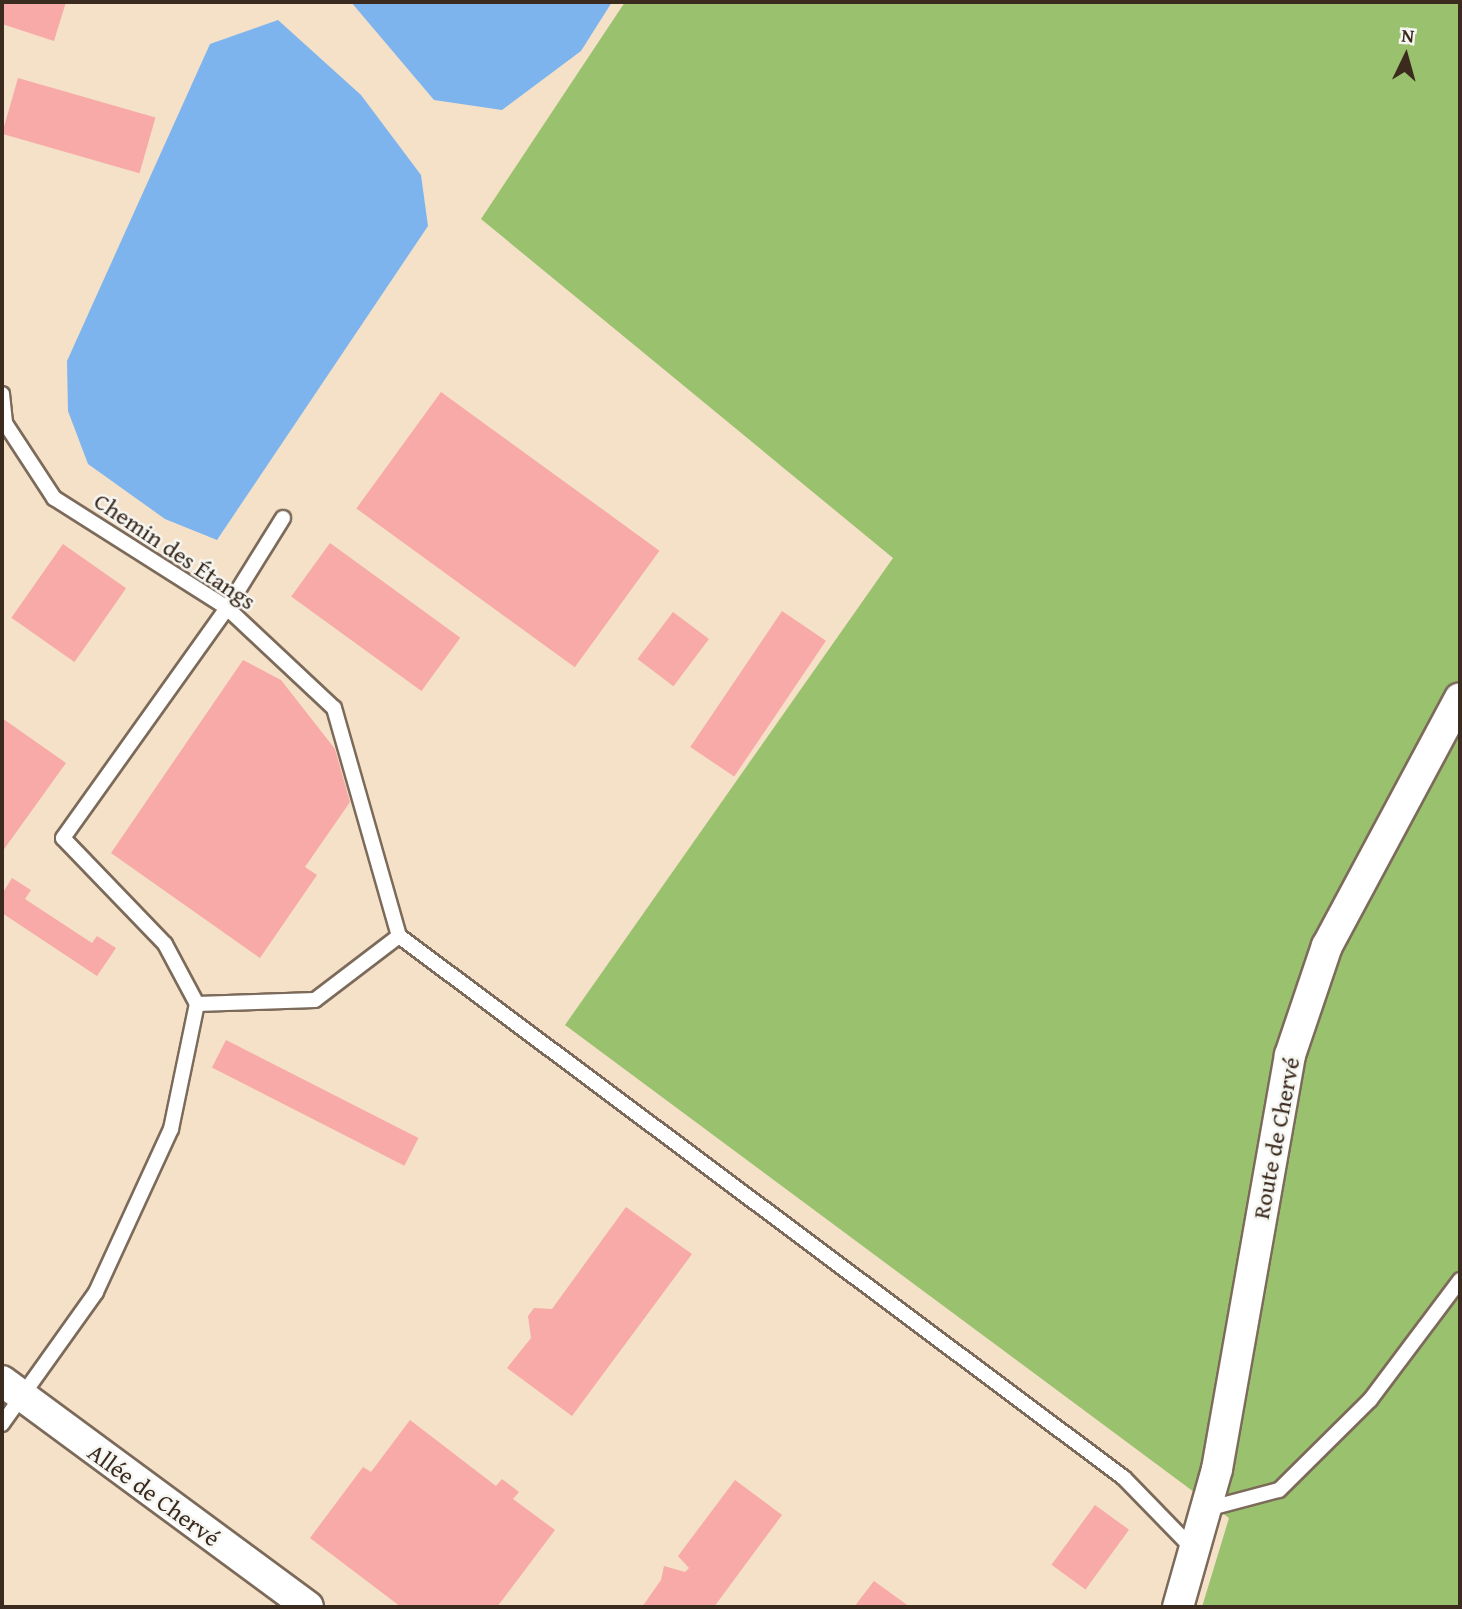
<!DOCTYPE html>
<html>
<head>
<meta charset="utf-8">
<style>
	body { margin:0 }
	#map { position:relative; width:1462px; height:1609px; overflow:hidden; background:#f4e1c8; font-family:"Gentium Book Plus",serif }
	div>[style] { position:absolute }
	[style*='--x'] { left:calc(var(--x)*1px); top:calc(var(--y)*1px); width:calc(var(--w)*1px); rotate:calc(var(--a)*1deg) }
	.green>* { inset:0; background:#9ac26e }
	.water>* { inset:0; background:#7eb4ed }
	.building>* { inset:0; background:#f7aaa8; transform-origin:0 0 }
	.roads { filter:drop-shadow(2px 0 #7c6a5a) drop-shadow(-2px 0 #7c6a5a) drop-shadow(0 2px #7c6a5a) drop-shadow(0 -2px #7c6a5a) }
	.lane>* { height:14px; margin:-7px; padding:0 7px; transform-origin:7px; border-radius:7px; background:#fff }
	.street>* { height:30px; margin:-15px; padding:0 15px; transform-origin:15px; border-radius:15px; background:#fff }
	span { translate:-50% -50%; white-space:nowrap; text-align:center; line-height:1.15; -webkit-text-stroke:5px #f6f6f2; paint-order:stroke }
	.street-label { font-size:24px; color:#3b2a1e }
	.frame { position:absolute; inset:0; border:4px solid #3b2a1e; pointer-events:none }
	.north { position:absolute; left:1371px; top:21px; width:70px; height:70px; -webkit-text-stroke:5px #f6f6f2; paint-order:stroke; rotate:5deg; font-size:19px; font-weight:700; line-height:28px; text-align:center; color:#3b2a1e }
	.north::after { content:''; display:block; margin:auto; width:24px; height:32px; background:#3b2a1e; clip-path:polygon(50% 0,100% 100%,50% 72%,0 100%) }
</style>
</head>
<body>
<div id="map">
	<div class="green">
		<div style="clip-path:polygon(625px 2px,1460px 2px,1460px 1607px,1202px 1607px,1229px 1518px,565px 1025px,893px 558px,481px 219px)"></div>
	</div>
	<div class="water">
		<div style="clip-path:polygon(351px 2px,612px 2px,581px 51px,502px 110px,434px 100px)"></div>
		<div style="clip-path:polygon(278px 20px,361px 95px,421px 175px,428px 226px,217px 540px,165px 519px,88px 464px,68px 411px,67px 361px,210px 44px)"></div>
	</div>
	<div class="building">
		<div style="clip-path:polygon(4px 2px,66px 2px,54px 41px,2px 24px)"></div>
		<div style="left:18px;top:78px;width:143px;height:58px;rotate:16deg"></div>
		<div style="left:441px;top:392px;width:270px;height:144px;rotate:36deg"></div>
		<div style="left:330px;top:543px;width:161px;height:66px;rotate:36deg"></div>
		<div style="left:63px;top:544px;width:77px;height:90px;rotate:35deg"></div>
		<div style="left:782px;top:611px;width:53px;height:164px;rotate:34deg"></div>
		<div style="left:673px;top:612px;width:45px;height:59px;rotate:37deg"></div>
		<div style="clip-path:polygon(243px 660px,281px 680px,335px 749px,350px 802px,305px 867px,317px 875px,260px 958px,111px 853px)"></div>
		<div style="clip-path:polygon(2px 718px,66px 763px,2px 852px)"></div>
		<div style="clip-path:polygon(12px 878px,31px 890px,25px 899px,92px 943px,97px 936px,116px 948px,97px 976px,2px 913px,2px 894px)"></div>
		<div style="left:226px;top:1040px;width:216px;height:31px;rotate:27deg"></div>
		<div style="clip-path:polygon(626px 1207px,692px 1254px,572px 1416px,507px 1368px,531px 1338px,528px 1316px,534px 1308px,552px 1309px)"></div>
		<div style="clip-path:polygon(410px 1420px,496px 1486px,502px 1479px,519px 1492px,513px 1499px,555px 1530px,497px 1607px,401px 1607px,310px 1538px,363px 1467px,371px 1472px)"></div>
		<div style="clip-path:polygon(735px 1480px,782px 1515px,714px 1607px,642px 1607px,661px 1580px,664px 1566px,685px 1572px,689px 1568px,678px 1556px)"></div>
		<div style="left:1095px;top:1505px;width:42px;height:74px;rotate:36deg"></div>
		<div style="clip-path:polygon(874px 1581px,910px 1607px,854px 1607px)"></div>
	</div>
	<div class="roads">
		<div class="lane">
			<div style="--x:2;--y:394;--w:29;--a:84"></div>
			<div style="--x:5;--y:423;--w:90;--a:56.8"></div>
			<div style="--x:54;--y:498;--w:205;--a:32.4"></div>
			<div style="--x:227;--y:608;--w:146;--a:43.1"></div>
			<div style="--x:334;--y:708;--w:237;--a:74.1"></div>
			<div style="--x:399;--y:936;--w:905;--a:36.78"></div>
			<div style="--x:1124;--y:1478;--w:102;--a:45.8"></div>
			<div style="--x:197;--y:1004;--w:68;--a:-118.1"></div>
			<div style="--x:165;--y:944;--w:147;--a:-133.9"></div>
			<div style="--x:63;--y:838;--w:282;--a:-54.5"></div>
			<div style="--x:227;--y:608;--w:106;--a:-58.1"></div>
			<div style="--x:2;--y:1424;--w:162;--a:-54.5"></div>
			<div style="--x:96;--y:1292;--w:179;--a:-65.3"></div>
			<div style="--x:171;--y:1129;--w:128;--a:-78.3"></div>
			<div style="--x:197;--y:1004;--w:118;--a:-1.9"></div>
			<div style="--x:315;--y:1000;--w:106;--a:-37.3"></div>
			<div style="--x:1207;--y:1509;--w:74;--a:-14.8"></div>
			<div style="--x:1279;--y:1490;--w:128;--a:-44.7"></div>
			<div style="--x:1370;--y:1400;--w:150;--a:-53.1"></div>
		</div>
		<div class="street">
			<div style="--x:2;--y:1381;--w:380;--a:36.4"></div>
			<div style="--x:1178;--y:1607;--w:143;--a:-74.2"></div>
			<div style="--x:1217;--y:1469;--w:420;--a:-80"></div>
			<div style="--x:1290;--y:1055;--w:115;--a:-71.3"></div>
			<div style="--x:1327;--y:946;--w:281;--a:-61.8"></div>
		</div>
	</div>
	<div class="street-label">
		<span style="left:175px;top:551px;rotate:34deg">Chemin des Étangs</span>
		<span style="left:1276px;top:1138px;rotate:-79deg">Route de Chervé</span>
		<span style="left:154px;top:1495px;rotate:36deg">Allée de Chervé</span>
	</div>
	<div class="frame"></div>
	<div class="north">N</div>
</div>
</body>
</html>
